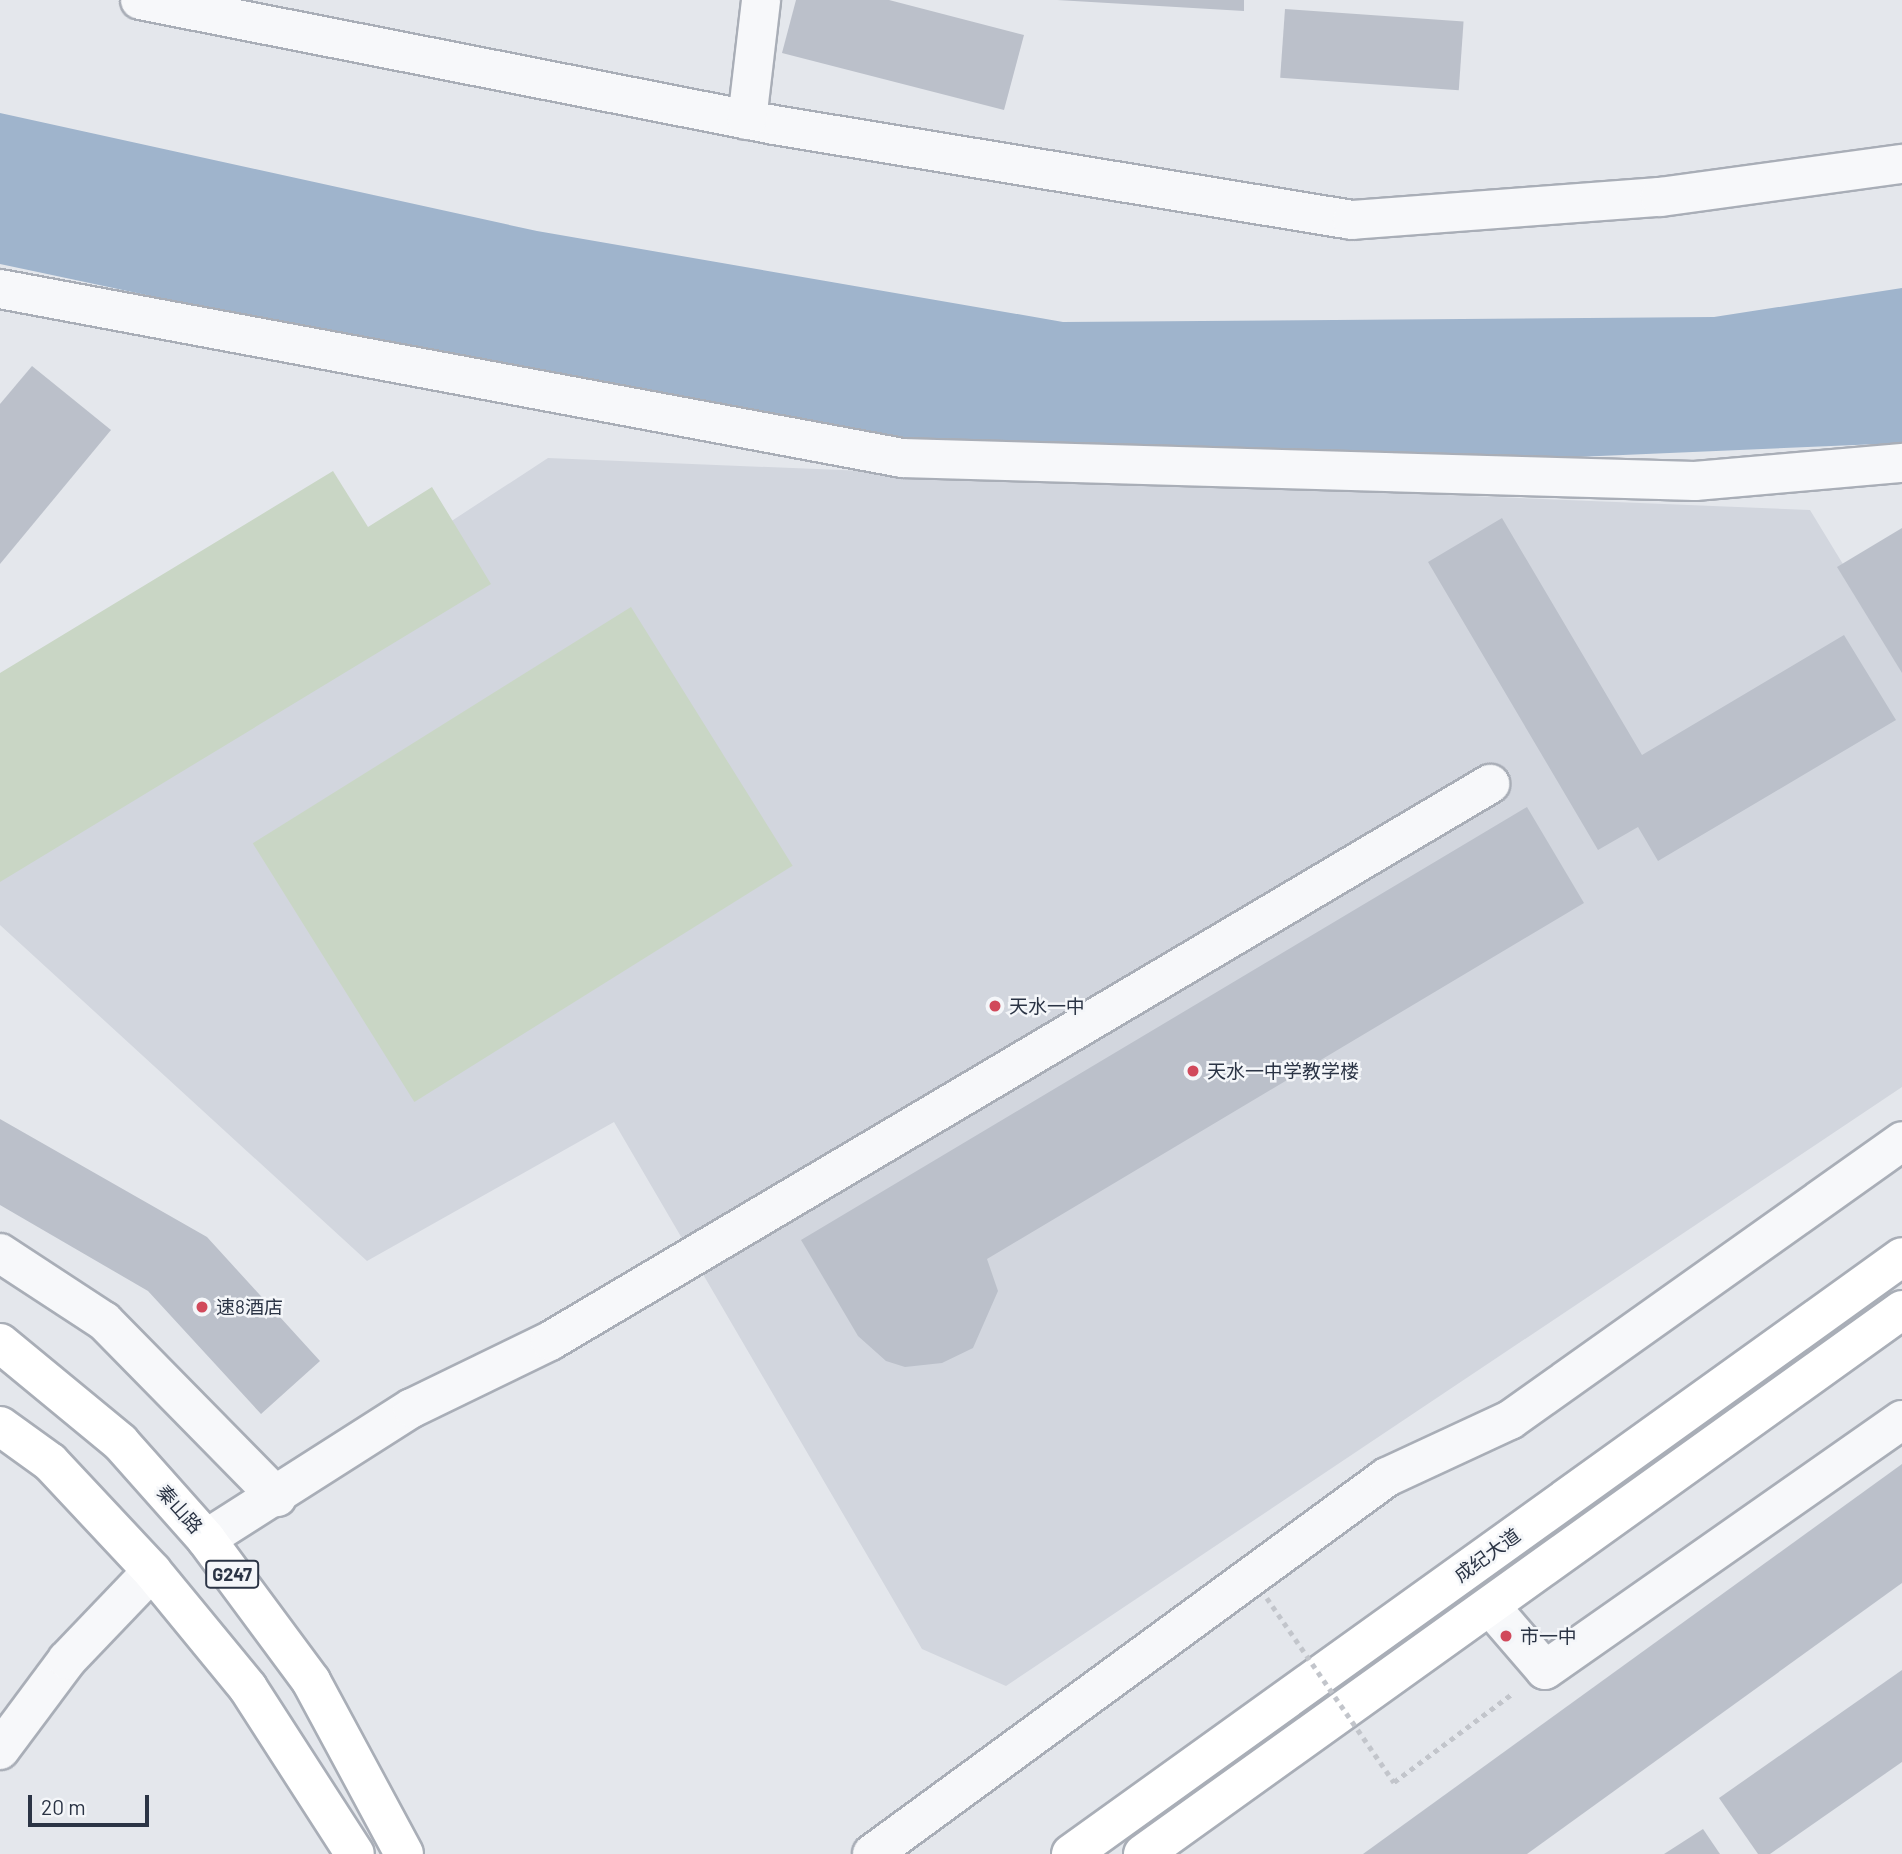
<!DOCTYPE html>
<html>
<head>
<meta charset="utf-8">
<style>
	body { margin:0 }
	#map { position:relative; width:1902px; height:1854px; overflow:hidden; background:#e4e7ec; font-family:Barlow,"Noto Sans SC",sans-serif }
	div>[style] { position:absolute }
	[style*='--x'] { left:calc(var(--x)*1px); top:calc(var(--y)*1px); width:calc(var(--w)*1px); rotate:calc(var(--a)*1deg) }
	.built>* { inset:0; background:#d2d6de }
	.green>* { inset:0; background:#c9d6c5; transform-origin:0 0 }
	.water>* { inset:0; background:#9fb4cc }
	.building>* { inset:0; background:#bbc0ca; transform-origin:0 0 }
	.path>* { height:4.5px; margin-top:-2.25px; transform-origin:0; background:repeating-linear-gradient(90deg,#c2c5cb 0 5px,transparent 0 10px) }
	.roads { filter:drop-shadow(2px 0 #a9aeb7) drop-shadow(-2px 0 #a9aeb7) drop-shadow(0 2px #a9aeb7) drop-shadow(0 -2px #a9aeb7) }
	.minor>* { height:38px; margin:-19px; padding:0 19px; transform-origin:19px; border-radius:19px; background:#f7f8fa }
	.major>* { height:38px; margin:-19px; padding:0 19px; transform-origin:19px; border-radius:19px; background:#fff }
	.highway>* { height:38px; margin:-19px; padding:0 19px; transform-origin:19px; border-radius:19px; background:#fff }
	.path-bridge>* { height:4.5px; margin-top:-2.25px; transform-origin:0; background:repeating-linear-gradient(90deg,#c2c5cb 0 5px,transparent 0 10px) }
	.dots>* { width:19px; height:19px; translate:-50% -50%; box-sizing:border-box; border:4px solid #f4f6f9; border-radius:50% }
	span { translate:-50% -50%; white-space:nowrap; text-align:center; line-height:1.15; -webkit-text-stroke:5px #f4f6f9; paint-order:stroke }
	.shield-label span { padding:2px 5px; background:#f4f6f9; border:2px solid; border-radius:5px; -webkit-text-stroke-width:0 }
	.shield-label { font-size:18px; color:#2b3445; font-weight:700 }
	.poi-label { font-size:19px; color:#2b3445 }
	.left { translate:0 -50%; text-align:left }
	.street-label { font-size:19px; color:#2b3445 }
	.scale { position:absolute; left:28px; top:1795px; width:121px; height:32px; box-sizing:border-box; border:4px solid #2b3445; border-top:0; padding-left:9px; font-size:21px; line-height:24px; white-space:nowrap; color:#2b3445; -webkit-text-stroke:5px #f4f6f9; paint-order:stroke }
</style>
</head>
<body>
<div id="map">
	<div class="built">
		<div style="clip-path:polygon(548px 458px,1810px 510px,1902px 661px,1902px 1087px,1006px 1686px,922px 1649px,614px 1122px,367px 1261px,0 925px,0 816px)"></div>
	</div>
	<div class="green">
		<div style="clip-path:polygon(333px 471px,368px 527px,432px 487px,491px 584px,0 882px,0 673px)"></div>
		<div style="left:631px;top:607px;width:305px;height:446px;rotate:58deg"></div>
	</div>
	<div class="water">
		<div style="clip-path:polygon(0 113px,537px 231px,1063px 322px,1714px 317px,1902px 288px,1902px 443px,1440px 463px,897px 437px,383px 345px,0 264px)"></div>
	</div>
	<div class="building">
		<div style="clip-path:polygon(796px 0,889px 0,1024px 35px,1004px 110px,782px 53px)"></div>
		<div style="clip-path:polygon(1057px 0,1244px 0,1244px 11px)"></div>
		<div style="left:1285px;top:9px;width:179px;height:69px;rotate:4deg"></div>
		<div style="clip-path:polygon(32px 366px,111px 430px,0 564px,0 404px)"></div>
		<div style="clip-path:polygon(1502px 518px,1642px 755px,1844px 635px,1896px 720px,1658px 861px,1638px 827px,1598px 850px,1428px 562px)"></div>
		<div style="clip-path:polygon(1902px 528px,1902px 673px,1837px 567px)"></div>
		<div style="clip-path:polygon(1527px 807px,1584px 903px,987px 1259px,998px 1291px,973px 1348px,942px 1363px,905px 1367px,886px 1361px,858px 1336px,801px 1240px)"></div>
		<div style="clip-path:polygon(0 1119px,207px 1237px,320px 1361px,261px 1414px,148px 1291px,0 1205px)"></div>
		<div style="clip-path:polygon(1902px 1464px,1902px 1583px,1527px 1854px,1363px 1854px)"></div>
		<div style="clip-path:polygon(1902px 1670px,1902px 1762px,1770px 1854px,1758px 1854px,1719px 1798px)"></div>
		<div style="clip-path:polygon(1703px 1829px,1720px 1854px,1664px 1854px)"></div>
	</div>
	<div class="path">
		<div style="--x:1394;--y:1782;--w:149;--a:-36.8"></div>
	</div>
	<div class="roads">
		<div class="minor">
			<div style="--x:140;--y:0;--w:646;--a:11.15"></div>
			<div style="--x:774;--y:125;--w:586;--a:9.33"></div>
			<div style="--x:1352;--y:220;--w:309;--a:-4.3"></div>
			<div style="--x:1660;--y:197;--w:244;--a:-7.8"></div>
			<div style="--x:747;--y:120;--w:121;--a:-83.3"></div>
			<div style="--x:0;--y:289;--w:918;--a:10.61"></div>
			<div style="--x:902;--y:458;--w:793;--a:1.66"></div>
			<div style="--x:1695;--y:481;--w:208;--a:-5"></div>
			<div style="--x:0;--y:1253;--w:124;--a:33.2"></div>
			<div style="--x:104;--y:1321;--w:247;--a:45.5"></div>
			<div style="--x:206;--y:1539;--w:244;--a:-32.5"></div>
			<div style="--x:412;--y:1408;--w:153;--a:-25.9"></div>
			<div style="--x:550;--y:1341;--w:1093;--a:-30.65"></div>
			<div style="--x:1490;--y:1606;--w:84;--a:49.3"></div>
			<div style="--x:1545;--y:1670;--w:436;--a:-35"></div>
			<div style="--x:0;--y:1750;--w:112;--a:-53.3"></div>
			<div style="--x:67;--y:1660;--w:123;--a:-46.3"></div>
			<div style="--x:872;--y:1854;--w:638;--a:-36.21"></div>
			<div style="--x:1387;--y:1477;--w:136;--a:-24.9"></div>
			<div style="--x:1510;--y:1420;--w:481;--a:-35.4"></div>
		</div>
		<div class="major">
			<div style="--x:1071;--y:1854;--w:1023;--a:-35.69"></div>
			<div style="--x:1143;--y:1854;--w:934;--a:-35.63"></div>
		</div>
		<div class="highway">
			<div style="--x:0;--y:1343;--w:156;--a:39.5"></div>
			<div style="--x:120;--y:1442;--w:130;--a:48.4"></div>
			<div style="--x:206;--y:1539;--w:177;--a:53.5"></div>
			<div style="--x:311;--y:1681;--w:196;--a:61.7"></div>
			<div style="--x:0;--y:1426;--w:62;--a:35.8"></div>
			<div style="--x:50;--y:1462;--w:149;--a:46.9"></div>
			<div style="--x:152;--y:1571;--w:151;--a:50.6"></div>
			<div style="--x:248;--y:1688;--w:197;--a:57.2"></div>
		</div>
	</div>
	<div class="path-bridge">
		<div style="--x:1267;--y:1598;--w:224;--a:55.4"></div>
	</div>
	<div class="dots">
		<div style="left:995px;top:1006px;background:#d1495b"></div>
		<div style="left:1193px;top:1071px;background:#d1495b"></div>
		<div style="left:202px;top:1307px;background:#d1495b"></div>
		<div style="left:1506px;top:1636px;background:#d1495b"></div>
	</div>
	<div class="shield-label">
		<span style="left:232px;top:1574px">G247</span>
	</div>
	<div class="poi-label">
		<span class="left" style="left:1009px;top:1006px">天水一中</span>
		<span class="left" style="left:1207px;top:1071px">天水一中学教学楼</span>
		<span class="left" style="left:216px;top:1307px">速8酒店</span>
		<span class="left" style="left:1520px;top:1636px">市一中</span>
	</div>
	<div class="street-label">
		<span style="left:180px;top:1509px;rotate:48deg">秦山路</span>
		<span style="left:1487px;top:1555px;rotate:-36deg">成纪大道</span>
	</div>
	<div class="scale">20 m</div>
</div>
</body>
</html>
